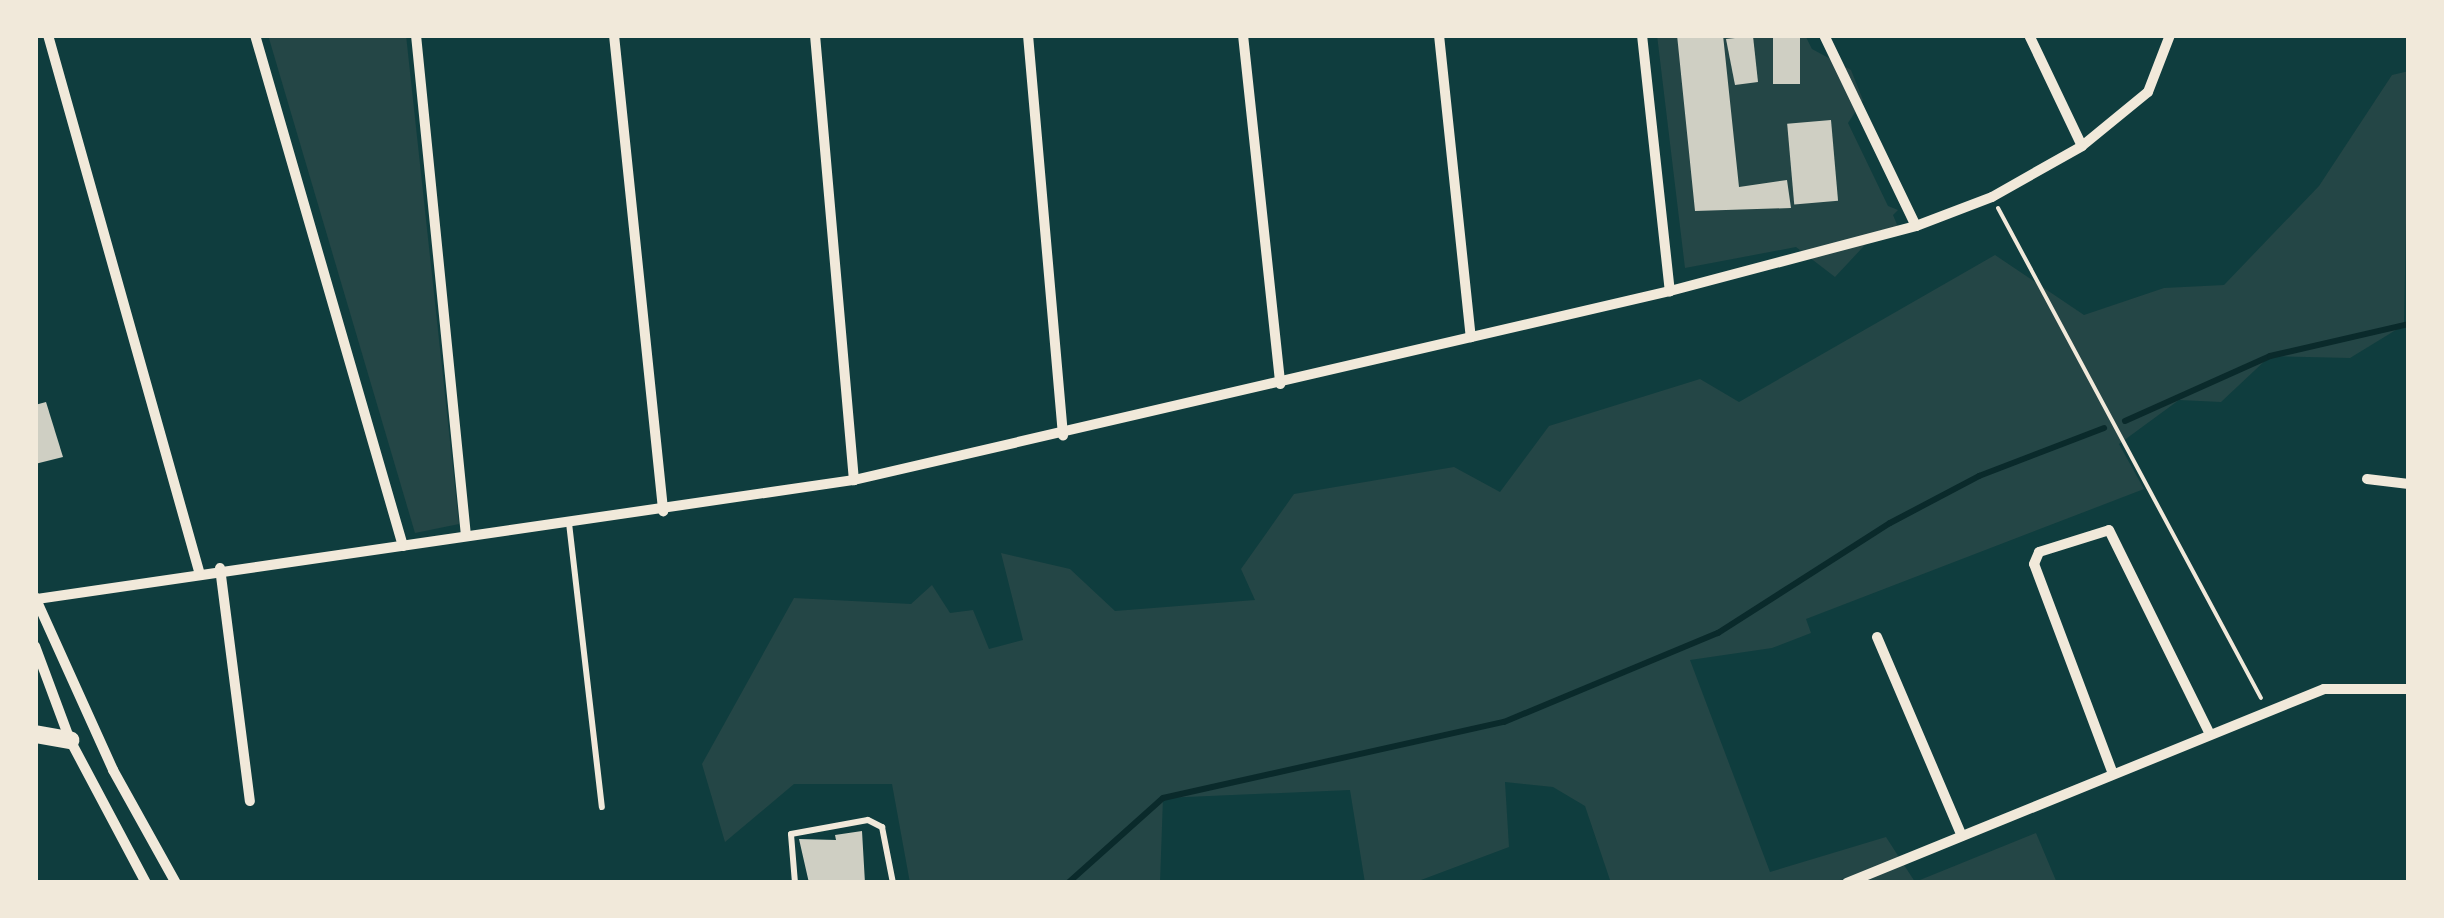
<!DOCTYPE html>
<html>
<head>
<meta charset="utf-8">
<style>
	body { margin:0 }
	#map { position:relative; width:2444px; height:918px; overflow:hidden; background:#0f3d3e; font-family:Barlow,sans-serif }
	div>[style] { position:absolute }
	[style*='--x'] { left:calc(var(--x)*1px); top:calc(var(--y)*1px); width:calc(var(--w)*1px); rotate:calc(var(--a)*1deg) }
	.green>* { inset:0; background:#244646 }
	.stream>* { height:6px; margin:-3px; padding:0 3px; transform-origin:3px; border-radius:3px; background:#0a2a2b }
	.building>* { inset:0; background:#cfcfc3; transform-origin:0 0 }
	.path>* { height:4px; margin:-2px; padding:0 2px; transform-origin:2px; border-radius:2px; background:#f1e9da }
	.service>* { height:6px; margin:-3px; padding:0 3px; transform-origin:3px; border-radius:3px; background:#f1e9da }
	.minor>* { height:10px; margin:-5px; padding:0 5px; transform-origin:5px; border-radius:5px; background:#f1e9da }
	.secondary>* { height:18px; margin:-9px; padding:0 9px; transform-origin:9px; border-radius:9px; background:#f1e9da }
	span { translate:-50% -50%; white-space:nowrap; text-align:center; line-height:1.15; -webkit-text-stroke:8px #f1e9da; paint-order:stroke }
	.frame { position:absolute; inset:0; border:38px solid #f1e9da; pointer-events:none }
</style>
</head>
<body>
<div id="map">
	<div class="green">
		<div style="clip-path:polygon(268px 35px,406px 35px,459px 524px,415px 533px)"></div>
		<div style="clip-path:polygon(1657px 35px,1805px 35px,1812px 49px,1851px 70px,1863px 100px,1848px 123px,1888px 206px,1898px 210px,1893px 215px,1898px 227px,1878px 231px,1835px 277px,1796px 247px,1685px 268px)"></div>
		<div style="clip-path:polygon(2409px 71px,2404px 325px,2350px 358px,2270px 356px,2221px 402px,2179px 400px,2119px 444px,2144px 489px,1806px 619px,1811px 633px,1772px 648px,1690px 660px,1770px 872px,1886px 837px,1915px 882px,2036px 833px,2057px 883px,1611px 883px,1585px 806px,1553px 787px,1505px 782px,1509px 847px,1413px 883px,1365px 883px,1350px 790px,1163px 798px,1160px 883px,910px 883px,892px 784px,794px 784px,725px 842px,702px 764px,794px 598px,911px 604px,932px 585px,950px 613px,973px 610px,989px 649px,1023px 640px,1001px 553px,1070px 569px,1115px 611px,1255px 600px,1241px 569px,1294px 494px,1454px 467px,1500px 492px,1549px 426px,1700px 379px,1739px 402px,1995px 255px,2084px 315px,2164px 288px,2224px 285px,2319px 186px,2392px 75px)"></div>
	</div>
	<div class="stream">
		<div style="--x:2125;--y:421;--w:159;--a:-24.1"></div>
		<div style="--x:2270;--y:356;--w:143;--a:-13"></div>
		<div style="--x:1068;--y:883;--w:127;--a:-41.8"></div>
		<div style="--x:1163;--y:798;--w:349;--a:-12.6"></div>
		<div style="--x:1504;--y:722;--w:232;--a:-22.6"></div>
		<div style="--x:1718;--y:633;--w:204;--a:-32.6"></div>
		<div style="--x:1890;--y:523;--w:101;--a:-27.8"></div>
		<div style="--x:1979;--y:476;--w:134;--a:-21"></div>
	</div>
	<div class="building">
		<div style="clip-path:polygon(1677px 35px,1723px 35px,1739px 187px,1787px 180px,1791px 208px,1695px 211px)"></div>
		<div style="left:1773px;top:35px;width:27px;height:49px"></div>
		<div style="clip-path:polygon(1753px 36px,1758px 82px,1735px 85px,1726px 39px)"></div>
		<div style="left:1831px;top:120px;width:81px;height:44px;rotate:85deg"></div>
		<div style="clip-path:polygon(46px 402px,63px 457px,35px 464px,35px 405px)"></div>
		<div style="clip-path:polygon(862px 831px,865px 883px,809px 883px,799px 839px,836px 840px,835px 835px)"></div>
	</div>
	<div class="path">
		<div style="--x:1998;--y:208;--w:556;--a:61.78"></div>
	</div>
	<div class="service">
		<div style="--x:569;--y:523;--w:286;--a:83.4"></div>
		<div style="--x:795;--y:883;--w:49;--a:-94.7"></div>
		<div style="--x:791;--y:834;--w:78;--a:-10.3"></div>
		<div style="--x:868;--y:820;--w:16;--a:27"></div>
		<div style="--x:882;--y:827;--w:57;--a:78.9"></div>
	</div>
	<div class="minor">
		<div style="--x:48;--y:35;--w:557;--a:74.27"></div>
		<div style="--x:255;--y:35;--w:532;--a:73.85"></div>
		<div style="--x:416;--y:35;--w:503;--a:84.3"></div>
		<div style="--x:614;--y:35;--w:479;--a:84.1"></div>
		<div style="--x:815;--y:35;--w:447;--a:85"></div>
		<div style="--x:1028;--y:35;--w:402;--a:85"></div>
		<div style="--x:1243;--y:35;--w:351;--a:83.9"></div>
		<div style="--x:1439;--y:35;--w:304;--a:84"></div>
		<div style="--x:1642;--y:35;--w:258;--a:83.8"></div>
		<div style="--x:1824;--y:35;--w:212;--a:64.3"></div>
		<div style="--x:2029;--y:35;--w:123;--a:64.5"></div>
		<div style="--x:2367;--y:479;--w:42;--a:6.8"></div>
		<div style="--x:220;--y:568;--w:235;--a:82.7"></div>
		<div style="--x:35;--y:597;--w:190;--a:65.7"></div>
		<div style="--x:113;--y:770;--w:129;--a:60.9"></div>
		<div style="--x:37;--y:599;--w:826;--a:-8.29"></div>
		<div style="--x:854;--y:480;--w:838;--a:-13.04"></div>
		<div style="--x:1670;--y:291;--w:254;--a:-14.8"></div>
		<div style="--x:1916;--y:226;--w:81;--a:-20.9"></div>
		<div style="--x:1992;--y:197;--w:103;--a:-29.5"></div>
		<div style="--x:2082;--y:146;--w:85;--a:-39.3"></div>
		<div style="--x:2148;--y:92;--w:61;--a:-68.9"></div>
		<div style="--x:1877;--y:637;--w:216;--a:66.9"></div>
		<div style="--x:35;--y:646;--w:100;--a:69.6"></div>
		<div style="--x:70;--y:740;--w:162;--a:62"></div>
		<div style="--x:2113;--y:774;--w:224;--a:-110.6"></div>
		<div style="--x:2034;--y:564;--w:13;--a:-67"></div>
		<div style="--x:2039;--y:552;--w:73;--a:-17.4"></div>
		<div style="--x:2109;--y:530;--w:228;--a:63.7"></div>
		<div style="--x:1847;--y:883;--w:515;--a:-22.13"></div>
		<div style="--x:2324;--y:689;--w:85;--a:0"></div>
	</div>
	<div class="secondary">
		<div style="--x:35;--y:734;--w:36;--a:10"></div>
	</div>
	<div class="frame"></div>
</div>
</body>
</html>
